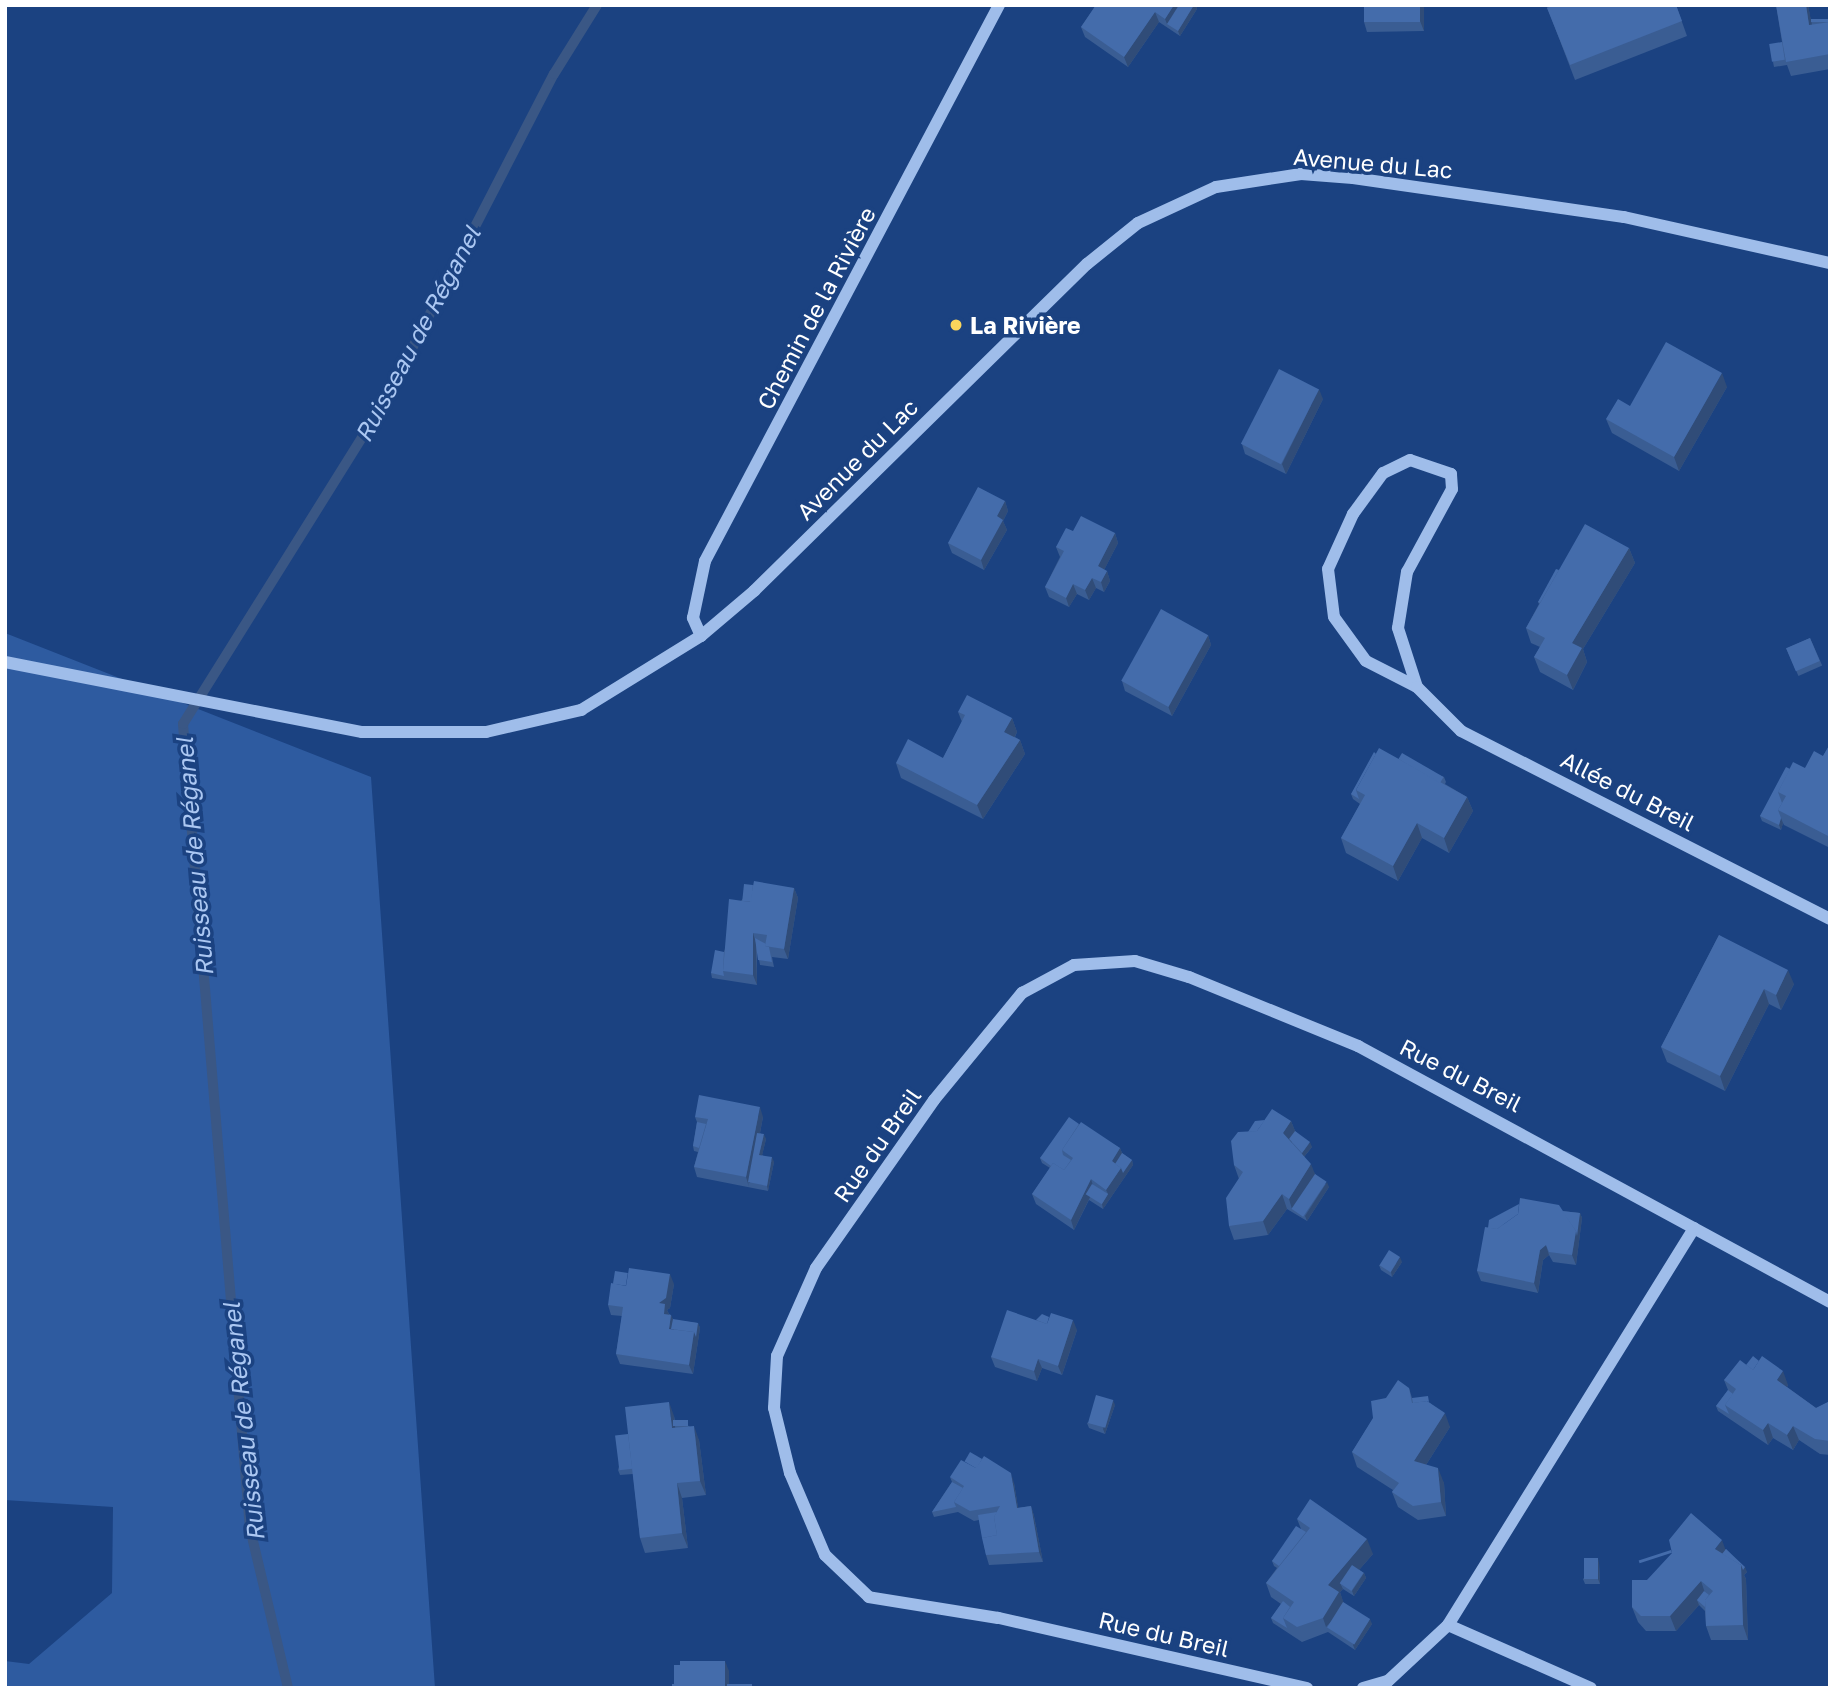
<!DOCTYPE html>
<html>
<head>
<meta charset="utf-8">
<style>
	body { margin:0 }
	#map { position:relative; width:1835px; height:1693px; overflow:hidden; background:#1b4281; font-family:"Golos Text",sans-serif }
	div>[style] { position:absolute }
	[style*='--x'] { left:calc(var(--x)*1px); top:calc(var(--y)*1px); width:calc(var(--w)*1px); rotate:calc(var(--a)*1deg) }
	.green>* { inset:0; background:#2e5ba0 }
	.stream>* { height:10px; margin:-5px; padding:0 5px; transform-origin:5px; border-radius:5px; background:#3a5785 }
	.minor>* { height:12px; margin:-6px; padding:0 6px; transform-origin:6px; border-radius:6px; background:#9fbdea }
	.wall>* { inset:0; background:#3a5d93; transform-origin:0 0 }
	.shaded-wall>* { inset:0; background:#304c78 }
	.building>* { inset:0; background:#446cab; transform-origin:0 0 }
	.dots>* { width:19px; height:19px; translate:-50% -50%; box-sizing:border-box; border:4px solid #1b4281; border-radius:50% }
	span { translate:-50% -50%; white-space:nowrap; text-align:center; line-height:1.15; -webkit-text-stroke:7px #1b4281; paint-order:stroke }
	.street-label { font-size:23px; color:#fff }
	.poi-label { font-size:23px; color:#fff; font-weight:700 }
	.left { translate:0 -50%; text-align:left }
	.water-label { font-size:24px; color:#abc7f2; font-style:italic }
	.frame { position:absolute; inset:0; border:7px solid #fff; pointer-events:none }
</style>
</head>
<body>
<div id="map">
	<div class="green">
		<div style="clip-path:polygon(5px 633px,371px 777px,435px 1688px,5px 1688px,5px 1661px,29px 1664px,112px 1593px,113px 1507px,5px 1500px)"></div>
	</div>
	<div class="stream">
		<div style="--x:288;--y:1688;--w:163;--a:-103.4"></div>
		<div style="--x:250;--y:1529;--w:808;--a:-94.76"></div>
		<div style="--x:183;--y:724;--w:383;--a:-58"></div>
		<div style="--x:386;--y:399;--w:366;--a:-62.7"></div>
		<div style="--x:554;--y:74;--w:81;--a:-58.1"></div>
	</div>
	<div class="minor">
		<div style="--x:701;--y:636;--w:20;--a:-114"></div>
		<div style="--x:693;--y:618;--w:58;--a:-78.1"></div>
		<div style="--x:705;--y:561;--w:629;--a:-62.13"></div>
		<div style="--x:5;--y:662;--w:364;--a:11.1"></div>
		<div style="--x:362;--y:732;--w:124;--a:0"></div>
		<div style="--x:486;--y:732;--w:98;--a:-13"></div>
		<div style="--x:581;--y:710;--w:141;--a:-31.7"></div>
		<div style="--x:701;--y:636;--w:70;--a:-40.3"></div>
		<div style="--x:754;--y:591;--w:467;--a:-44.5"></div>
		<div style="--x:1087;--y:264;--w:65;--a:-38.8"></div>
		<div style="--x:1138;--y:223;--w:86;--a:-24.8"></div>
		<div style="--x:1216;--y:187;--w:86;--a:-8.7"></div>
		<div style="--x:1301;--y:174;--w:52;--a:4.4"></div>
		<div style="--x:1353;--y:178;--w:274;--a:8.2"></div>
		<div style="--x:1624;--y:217;--w:211;--a:12.6"></div>
		<div style="--x:1417;--y:687;--w:62;--a:-107.9"></div>
		<div style="--x:1398;--y:628;--w:57;--a:-80.9"></div>
		<div style="--x:1407;--y:572;--w:94;--a:-61.5"></div>
		<div style="--x:1452;--y:489;--w:15;--a:-94"></div>
		<div style="--x:1451;--y:474;--w:43;--a:-161.1"></div>
		<div style="--x:1410;--y:460;--w:30;--a:154"></div>
		<div style="--x:1383;--y:473;--w:51;--a:126.2"></div>
		<div style="--x:1353;--y:514;--w:60;--a:114.4"></div>
		<div style="--x:1328;--y:569;--w:48;--a:82.9"></div>
		<div style="--x:1334;--y:617;--w:54;--a:54"></div>
		<div style="--x:1366;--y:661;--w:57;--a:27"></div>
		<div style="--x:1417;--y:687;--w:62;--a:45"></div>
		<div style="--x:1461;--y:731;--w:414;--a:27"></div>
		<div style="--x:1448;--y:1625;--w:156;--a:23.8"></div>
		<div style="--x:1307;--y:1688;--w:317;--a:-167.2"></div>
		<div style="--x:998;--y:1618;--w:131;--a:-170.8"></div>
		<div style="--x:869;--y:1597;--w:61;--a:-136.3"></div>
		<div style="--x:825;--y:1555;--w:89;--a:-113.1"></div>
		<div style="--x:790;--y:1473;--w:67;--a:-103.8"></div>
		<div style="--x:774;--y:1408;--w:52;--a:-86.7"></div>
		<div style="--x:777;--y:1356;--w:96;--a:-66.1"></div>
		<div style="--x:816;--y:1268;--w:205;--a:-54.9"></div>
		<div style="--x:934;--y:1100;--w:139;--a:-50.6"></div>
		<div style="--x:1022;--y:993;--w:59;--a:-28.3"></div>
		<div style="--x:1074;--y:965;--w:61;--a:-3.8"></div>
		<div style="--x:1135;--y:961;--w:56;--a:16.5"></div>
		<div style="--x:1189;--y:977;--w:183;--a:22.2"></div>
		<div style="--x:1358;--y:1046;--w:537;--a:28.47"></div>
		<div style="--x:1363;--y:1688;--w:26;--a:-16"></div>
		<div style="--x:1388;--y:1681;--w:82;--a:-43"></div>
		<div style="--x:1448;--y:1625;--w:467;--a:-58.2"></div>
	</div>
	<div class="wall">
		<div style="clip-path:polygon(1096px 5px,1196px 5px,1197px 9px,1180px 36px,1159px 22px,1128px 67px,1085px 37px,1081px 27px)"></div>
		<div style="clip-path:polygon(1424px 5px,1424px 31px,1367px 32px,1364px 22px)"></div>
		<div style="clip-path:polygon(1676px 5px,1687px 36px,1575px 80px,1547px 7px)"></div>
		<div style="clip-path:polygon(1776px 5px,1808px 5px,1811px 22px,1830px 19px,1830px 69px,1791px 76px,1787px 65px,1774px 67px,1773px 62px,1782px 42px)"></div>
		<div style="clip-path:polygon(1727px 387px,1679px 471px,1612px 433px,1606px 419px,1630px 406px)"></div>
		<div style="clip-path:polygon(1323px 399px,1286px 474px,1245px 454px,1242px 444px)"></div>
		<div style="clip-path:polygon(1005px 501px,1008px 511px,1003px 521px,1007px 530px,984px 570px,952px 553px,948px 543px)"></div>
		<div style="clip-path:polygon(1073px 531px,1115px 533px,1118px 543px,1104px 570px,1107px 571px,1110px 581px,1104px 592px,1096px 588px,1089px 600px,1077px 594px,1069px 607px,1049px 597px,1045px 587px,1060px 557px,1056px 547px)"></div>
		<div style="clip-path:polygon(1629px 548px,1635px 563px,1583px 649px,1587px 662px,1573px 690px,1540px 672px,1534px 657px,1540px 647px,1531px 643px,1526px 628px,1539px 604px,1538px 602px,1559px 570px)"></div>
		<div style="clip-path:polygon(1208px 635px,1211px 645px,1172px 716px,1125px 691px,1122px 681px)"></div>
		<div style="left:1810px;top:638px;width:30px;height:26px;rotate:66deg"></div>
		<div style="clip-path:polygon(958px 712px,1012px 718px,1017px 732px,1015px 737px,1020px 740px,1025px 754px,983px 819px,901px 778px,896px 763px,943px 758px,962px 722px)"></div>
		<div style="clip-path:polygon(1830px 744px,1830px 848px,1784px 825px,1783px 823px,1781px 830px,1762px 821px,1760px 816px,1790px 769px,1805px 768px,1823px 756px)"></div>
		<div style="clip-path:polygon(1399px 759px,1444px 777px,1446px 782px,1445px 784px,1467px 797px,1473px 811px,1449px 853px,1422px 838px,1398px 881px,1346px 853px,1341px 838px,1360px 804px,1353px 799px,1351px 794px)"></div>
		<div style="clip-path:polygon(753px 885px,794px 888px,798px 898px,788px 959px,772px 957px,774px 967px,760px 965px,757px 949px,757px 985px,712px 978px,711px 973px,724px 952px,741px 901px)"></div>
		<div style="clip-path:polygon(1719px 935px,1794px 984px,1781px 1010px,1769px 1004px,1725px 1091px,1667px 1062px,1661px 1047px)"></div>
		<div style="clip-path:polygon(695px 1117px,763px 1117px,760px 1133px,766px 1139px,762px 1155px,774px 1162px,768px 1191px,697px 1177px,694px 1167px,698px 1152px,694px 1151px,693px 1146px,697px 1122px)"></div>
		<div style="clip-path:polygon(1291px 1121px,1295px 1131px,1312px 1147px,1304px 1157px,1315px 1174px,1329px 1187px,1307px 1221px,1287px 1209px,1268px 1235px,1234px 1240px,1229px 1226px,1239px 1179px,1234px 1165px,1248px 1132px)"></div>
		<div style="clip-path:polygon(1079px 1124px,1120px 1148px,1122px 1153px,1132px 1160px,1133px 1165px,1103px 1209px,1089px 1200px,1074px 1230px,1036px 1204px,1032px 1194px,1050px 1168px,1042px 1163px,1040px 1158px)"></div>
		<div style="clip-path:polygon(1562px 1211px,1580px 1213px,1582px 1218px,1576px 1265px,1553px 1262px,1549px 1255px,1543px 1260px,1538px 1293px,1481px 1281px,1477px 1271px,1488px 1228px)"></div>
		<div style="clip-path:polygon(1402px 1262px,1392px 1277px,1381px 1270px,1379px 1265px)"></div>
		<div style="clip-path:polygon(674px 1284px,670px 1308px,667px 1310px,669px 1314px,671px 1315px,673px 1320px,698px 1323px,700px 1328px,693px 1374px,620px 1364px,616px 1354px,622px 1316px,611px 1315px,608px 1305px)"></div>
		<div style="clip-path:polygon(1036px 1320px,1077px 1330px,1062px 1375px,1042px 1368px,1037px 1381px,995px 1367px,991px 1357px)"></div>
		<div style="clip-path:polygon(1746px 1365px,1788px 1385px,1787px 1387px,1816px 1408px,1830px 1401px,1830px 1455px,1820px 1454px,1799px 1440px,1793px 1450px,1773px 1438px,1768px 1445px,1718px 1411px,1716px 1406px,1728px 1390px,1724px 1380px)"></div>
		<div style="clip-path:polygon(1409px 1388px,1412px 1398px,1430px 1403px,1450px 1427px,1426px 1465px,1444px 1483px,1446px 1516px,1418px 1520px,1398px 1507px,1392px 1492px,1393px 1490px,1357px 1467px,1352px 1452px,1386px 1398px)"></div>
		<div style="clip-path:polygon(1115px 1405px,1105px 1434px,1089px 1428px,1087px 1423px)"></div>
		<div style="clip-path:polygon(674px 1416px,675px 1421px,689px 1426px,699px 1440px,706px 1495px,682px 1498px,688px 1548px,645px 1553px,640px 1538px,633px 1474px,620px 1475px,618px 1470px,628px 1434px)"></div>
		<div style="clip-path:polygon(950px 1477px,1014px 1483px,1018px 1508px,1031px 1506px,1034px 1516px,1043px 1562px,989px 1565px,986px 1555px,979px 1520px,974px 1521px,958px 1512px,934px 1517px,932px 1512px,952px 1482px)"></div>
		<div style="clip-path:polygon(1297px 1519px,1373px 1554px,1359px 1570px,1364px 1573px,1366px 1578px,1354px 1596px,1343px 1589px,1340px 1592px,1343px 1602px,1372px 1624px,1355px 1650px,1328px 1632px,1302px 1642px,1273px 1623px,1271px 1618px,1281px 1604px,1271px 1597px,1266px 1583px,1277px 1568px,1274px 1566px,1272px 1561px,1301px 1529px)"></div>
		<div style="clip-path:polygon(1726px 1549px,1747px 1572px,1744px 1575px,1746px 1579px,1748px 1640px,1711px 1640px,1706px 1626px,1705px 1611px,1699px 1605px,1676px 1631px,1646px 1631px,1638px 1622px,1632px 1607px,1647px 1580px)"></div>
		<div style="clip-path:polygon(1599px 1563px,1600px 1584px,1585px 1584px,1583px 1579px)"></div>
	</div>
	<div class="shaded-wall">
		<div style="clip-path:polygon(1174px 5px,1184px 5px,1167px 24px,1165px 19px)"></div>
		<div style="clip-path:polygon(1194px 5px,1196px 5px,1197px 9px,1180px 36px,1178px 31px)"></div>
		<div style="clip-path:polygon(1420px 5px,1424px 5px,1424px 31px,1420px 21px)"></div>
		<div style="clip-path:polygon(1806px 5px,1808px 5px,1814px 35px,1809px 25px)"></div>
		<div style="clip-path:polygon(1155px 12px,1159px 22px,1128px 67px,1124px 57px)"></div>
		<div style="clip-path:polygon(1722px 373px,1727px 387px,1679px 471px,1674px 457px)"></div>
		<div style="clip-path:polygon(1319px 389px,1323px 399px,1286px 474px,1282px 464px)"></div>
		<div style="clip-path:polygon(1005px 501px,1008px 511px,1003px 521px,1007px 530px,984px 570px,981px 560px,997px 516px)"></div>
		<div style="clip-path:polygon(1115px 533px,1118px 543px,1101px 576px,1098px 566px)"></div>
		<div style="clip-path:polygon(1629px 548px,1635px 563px,1583px 649px,1587px 662px,1573px 690px,1567px 675px,1572px 643px)"></div>
		<div style="clip-path:polygon(1107px 571px,1110px 581px,1104px 592px,1101px 582px)"></div>
		<div style="clip-path:polygon(1092px 578px,1096px 588px,1089px 600px,1085px 590px)"></div>
		<div style="clip-path:polygon(1073px 584px,1077px 594px,1069px 607px,1066px 598px)"></div>
		<div style="clip-path:polygon(1208px 635px,1211px 645px,1172px 716px,1168px 706px)"></div>
		<div style="clip-path:polygon(1012px 718px,1017px 732px,1010px 746px,1004px 732px)"></div>
		<div style="clip-path:polygon(1020px 740px,1025px 754px,983px 819px,977px 805px)"></div>
		<div style="clip-path:polygon(1467px 797px,1473px 811px,1449px 853px,1444px 838px)"></div>
		<div style="clip-path:polygon(1781px 818px,1783px 823px,1781px 830px,1779px 825px)"></div>
		<div style="clip-path:polygon(1417px 823px,1422px 838px,1398px 881px,1393px 866px)"></div>
		<div style="clip-path:polygon(794px 888px,798px 898px,788px 959px,784px 949px)"></div>
		<div style="clip-path:polygon(753px 933px,756px 943px,757px 985px,753px 975px)"></div>
		<div style="clip-path:polygon(1788px 970px,1794px 984px,1781px 1010px,1776px 995px)"></div>
		<div style="clip-path:polygon(1764px 989px,1769px 1004px,1725px 1091px,1720px 1076px)"></div>
		<div style="clip-path:polygon(760px 1107px,763px 1117px,750px 1183px,748px 1182px,749px 1187px,746px 1177px)"></div>
		<div style="clip-path:polygon(1291px 1121px,1297px 1136px,1290px 1145px,1283px 1133px)"></div>
		<div style="clip-path:polygon(764px 1134px,766px 1139px,761px 1160px,759px 1155px)"></div>
		<div style="clip-path:polygon(1310px 1142px,1312px 1147px,1303px 1158px,1302px 1153px)"></div>
		<div style="clip-path:polygon(1120px 1148px,1124px 1158px,1117px 1169px,1112px 1161px)"></div>
		<div style="clip-path:polygon(772px 1157px,774px 1162px,768px 1191px,767px 1186px)"></div>
		<div style="clip-path:polygon(1132px 1160px,1133px 1165px,1103px 1209px,1102px 1204px,1108px 1194px,1106px 1190px,1121px 1168px)"></div>
		<div style="clip-path:polygon(1311px 1164px,1317px 1179px,1292px 1209px,1289px 1199px)"></div>
		<div style="clip-path:polygon(1091px 1179px,1094px 1189px,1074px 1230px,1071px 1220px)"></div>
		<div style="clip-path:polygon(1327px 1182px,1329px 1187px,1307px 1221px,1305px 1216px)"></div>
		<div style="clip-path:polygon(1282px 1194px,1287px 1209px,1268px 1235px,1263px 1221px)"></div>
		<div style="clip-path:polygon(1580px 1213px,1582px 1218px,1576px 1265px,1572px 1255px,1576px 1231px)"></div>
		<div style="clip-path:polygon(1546px 1245px,1549px 1255px,1543px 1260px,1538px 1293px,1534px 1283px,1540px 1250px)"></div>
		<div style="clip-path:polygon(1400px 1257px,1402px 1262px,1392px 1277px,1391px 1272px)"></div>
		<div style="clip-path:polygon(670px 1274px,674px 1284px,670px 1308px,667px 1310px,669px 1314px,668px 1324px,659px 1303px)"></div>
		<div style="clip-path:polygon(671px 1315px,675px 1324px,673px 1334px,669px 1329px)"></div>
		<div style="clip-path:polygon(1073px 1320px,1077px 1330px,1062px 1375px,1058px 1366px)"></div>
		<div style="clip-path:polygon(698px 1323px,700px 1328px,693px 1374px,689px 1365px,694px 1332px)"></div>
		<div style="clip-path:polygon(1038px 1359px,1042px 1368px,1037px 1381px,1034px 1371px)"></div>
		<div style="clip-path:polygon(1783px 1371px,1788px 1385px,1782px 1395px,1777px 1380px)"></div>
		<div style="clip-path:polygon(1113px 1400px,1115px 1405px,1105px 1434px,1103px 1429px)"></div>
		<div style="clip-path:polygon(669px 1402px,674px 1416px,676px 1437px,672px 1428px)"></div>
		<div style="clip-path:polygon(1445px 1413px,1450px 1427px,1419px 1476px,1414px 1461px)"></div>
		<div style="clip-path:polygon(1768px 1423px,1773px 1438px,1768px 1445px,1763px 1430px)"></div>
		<div style="clip-path:polygon(694px 1426px,699px 1440px,706px 1495px,700px 1481px)"></div>
		<div style="clip-path:polygon(1793px 1426px,1799px 1440px,1793px 1450px,1787px 1435px)"></div>
		<div style="clip-path:polygon(1438px 1468px,1444px 1483px,1446px 1516px,1441px 1502px)"></div>
		<div style="clip-path:polygon(1011px 1473px,1014px 1483px,1020px 1518px,1017px 1508px)"></div>
		<div style="clip-path:polygon(677px 1483px,682px 1498px,688px 1548px,682px 1533px)"></div>
		<div style="clip-path:polygon(1031px 1506px,1034px 1516px,1043px 1562px,1039px 1552px)"></div>
		<div style="clip-path:polygon(1367px 1539px,1373px 1554px,1345px 1586px,1340px 1583px,1343px 1589px,1340px 1592px,1345px 1607px,1326px 1627px,1323px 1618px,1328px 1585px)"></div>
		<div style="clip-path:polygon(1722px 1540px,1727px 1554px,1722px 1561px,1715px 1549px)"></div>
		<div style="clip-path:polygon(1598px 1558px,1599px 1563px,1600px 1584px,1598px 1579px)"></div>
		<div style="clip-path:polygon(1741px 1565px,1745px 1567px,1747px 1572px,1744px 1575px,1746px 1579px,1748px 1640px,1743px 1625px)"></div>
		<div style="clip-path:polygon(1364px 1573px,1366px 1578px,1354px 1596px,1352px 1591px)"></div>
		<div style="clip-path:polygon(1701px 1581px,1706px 1596px,1697px 1600px,1699px 1605px,1676px 1631px,1670px 1616px)"></div>
		<div style="clip-path:polygon(1370px 1619px,1372px 1624px,1355px 1650px,1353px 1645px)"></div>
		<div style="clip-path:polygon(725px 1661px,729px 1671px,729px 1688px,725px 1688px)"></div>
	</div>
	<div class="building">
		<div style="clip-path:polygon(1096px 5px,1174px 5px,1165px 19px,1155px 12px,1124px 57px,1081px 27px)"></div>
		<div style="clip-path:polygon(1179px 5px,1194px 5px,1178px 31px,1167px 24px)"></div>
		<div style="left:1364px;top:5px;width:56px;height:17px"></div>
		<div style="clip-path:polygon(1554px 5px,1676px 5px,1682px 21px,1570px 65px,1547px 8px)"></div>
		<div style="clip-path:polygon(1776px 5px,1806px 5px,1809px 25px,1830px 22px,1830px 54px,1786px 62px)"></div>
		<div style="left:1830px;top:19px;width:3px;height:19px;rotate:90deg"></div>
		<div style="left:1782px;top:42px;width:18px;height:13px;rotate:81deg"></div>
		<div style="clip-path:polygon(1666px 342px,1722px 373px,1674px 457px,1606px 419px,1618px 399px,1630px 406px)"></div>
		<div style="left:1279px;top:369px;width:45px;height:84px;rotate:27deg"></div>
		<div style="clip-path:polygon(978px 487px,1005px 501px,997px 516px,1003px 520px,981px 560px,948px 543px)"></div>
		<div style="clip-path:polygon(1081px 516px,1115px 533px,1098px 566px,1107px 571px,1101px 582px,1092px 578px,1085px 590px,1073px 584px,1066px 598px,1045px 587px,1064px 551px,1056px 547px,1066px 528px,1073px 531px)"></div>
		<div style="clip-path:polygon(1585px 524px,1629px 548px,1572px 643px,1582px 648px,1567px 675px,1534px 657px,1545px 638px,1526px 628px)"></div>
		<div style="clip-path:polygon(1556px 569px,1559px 570px,1540px 603px,1538px 602px)"></div>
		<div style="left:1161px;top:609px;width:54px;height:82px;rotate:29deg"></div>
		<div style="left:1810px;top:638px;width:25px;height:26px;rotate:67deg"></div>
		<div style="clip-path:polygon(967px 695px,1012px 718px,1004px 732px,1020px 740px,977px 805px,896px 763px,908px 739px,943px 758px,965px 715px,958px 712px)"></div>
		<div style="clip-path:polygon(1830px 744px,1830px 837px,1778px 810px,1786px 796px,1778px 792px,1793px 762px,1805px 768px,1814px 751px,1823px 756px)"></div>
		<div style="clip-path:polygon(1379px 748px,1467px 797px,1444px 838px,1417px 823px,1393px 866px,1341px 838px,1365px 795px,1356px 790px)"></div>
		<div style="clip-path:polygon(1374px 752px,1376px 754px,1356px 790px,1359px 799px,1351px 794px)"></div>
		<div style="left:1402px;top:753px;width:48px;height:7px;rotate:30deg"></div>
		<div style="clip-path:polygon(1786px 767px,1790px 769px,1778px 792px,1782px 803px,1778px 810px,1781px 818px,1779px 825px,1760px 816px)"></div>
		<div style="clip-path:polygon(754px 881px,794px 888px,784px 949px,765px 946px,767px 935px,753px 933px,753px 975px,723px 971px,729px 899px,750px 902px)"></div>
		<div style="left:744px;top:884px;width:9px;height:17px;rotate:6deg"></div>
		<div style="clip-path:polygon(1719px 935px,1788px 970px,1776px 995px,1764px 989px,1720px 1076px,1661px 1047px)"></div>
		<div style="clip-path:polygon(755px 938px,766px 944px,765px 946px,769px 947px,772px 962px,758px 960px)"></div>
		<div style="clip-path:polygon(715px 950px,724px 952px,723px 971px,724px 976px,711px 973px)"></div>
		<div style="clip-path:polygon(699px 1095px,760px 1107px,746px 1177px,694px 1167px,708px 1119px,695px 1117px)"></div>
		<div style="clip-path:polygon(1272px 1109px,1291px 1121px,1283px 1133px,1311px 1164px,1289px 1199px,1282px 1194px,1263px 1221px,1229px 1226px,1226px 1198px,1243px 1172px,1234px 1165px,1231px 1141px,1238px 1132px,1257px 1131px)"></div>
		<div style="clip-path:polygon(1069px 1117px,1079px 1124px,1062px 1150px,1063px 1155px,1071px 1160px,1064px 1170px,1053px 1163px,1051px 1166px,1040px 1158px)"></div>
		<div style="clip-path:polygon(1265px 1120px,1257px 1131px,1248px 1132px,1255px 1121px)"></div>
		<div style="clip-path:polygon(697px 1122px,706px 1124px,699px 1148px,693px 1146px)"></div>
		<div style="clip-path:polygon(1081px 1122px,1120px 1148px,1112px 1161px,1121px 1168px,1106px 1190px,1091px 1179px,1071px 1220px,1032px 1194px,1053px 1163px,1064px 1170px,1073px 1158px,1062px 1150px)"></div>
		<div style="clip-path:polygon(1295px 1131px,1310px 1142px,1302px 1153px,1289px 1139px)"></div>
		<div style="clip-path:polygon(757px 1133px,764px 1134px,759px 1155px,772px 1157px,767px 1186px,748px 1182px)"></div>
		<div style="clip-path:polygon(1122px 1153px,1132px 1160px,1123px 1173px,1121px 1168px,1115px 1164px)"></div>
		<div style="left:1315px;top:1174px;width:14px;height:42px;rotate:34deg"></div>
		<div style="left:1092px;top:1184px;width:19px;height:12px;rotate:32deg"></div>
		<div style="clip-path:polygon(1520px 1198px,1559px 1205px,1576px 1231px,1572px 1255px,1549px 1252px,1546px 1245px,1540px 1250px,1534px 1283px,1477px 1271px,1485px 1227px,1497px 1229px,1518px 1214px)"></div>
		<div style="clip-path:polygon(1519px 1204px,1518px 1214px,1497px 1229px,1488px 1228px,1489px 1220px)"></div>
		<div style="clip-path:polygon(1562px 1211px,1580px 1213px,1577px 1236px,1576px 1231px)"></div>
		<div style="left:1389px;top:1250px;width:13px;height:18px;rotate:32deg"></div>
		<div style="clip-path:polygon(629px 1268px,670px 1274px,666px 1298px,659px 1303px,665px 1304px,664px 1314px,671px 1315px,669px 1329px,694px 1332px,689px 1365px,616px 1354px,623px 1307px,608px 1305px,611px 1283px,626px 1286px)"></div>
		<div style="left:615px;top:1271px;width:13px;height:13px;rotate:9deg"></div>
		<div style="clip-path:polygon(1007px 1310px,1047px 1324px,1051px 1313px,1073px 1320px,1058px 1366px,1038px 1359px,1034px 1371px,991px 1357px)"></div>
		<div style="clip-path:polygon(1042px 1314px,1049px 1317px,1047px 1324px,1036px 1320px)"></div>
		<div style="clip-path:polygon(673px 1319px,698px 1323px,696px 1337px,694px 1332px,671px 1329px)"></div>
		<div style="clip-path:polygon(1753px 1356px,1759px 1361px,1753px 1370px,1746px 1365px)"></div>
		<div style="clip-path:polygon(1762px 1356px,1783px 1371px,1777px 1380px,1816px 1408px,1830px 1401px,1830px 1441px,1815px 1439px,1793px 1426px,1787px 1435px,1768px 1423px,1763px 1430px,1725px 1405px,1736px 1389px,1724px 1380px,1740px 1360px,1753px 1370px)"></div>
		<div style="clip-path:polygon(1398px 1380px,1409px 1388px,1412px 1403px,1427px 1401px,1445px 1413px,1414px 1461px,1438px 1468px,1441px 1502px,1413px 1506px,1392px 1492px,1399px 1483px,1352px 1452px,1373px 1418px,1371px 1401px,1386px 1398px)"></div>
		<div style="clip-path:polygon(1728px 1390px,1733px 1394px,1725px 1405px,1729px 1414px,1716px 1406px)"></div>
		<div style="left:1096px;top:1395px;width:18px;height:29px;rotate:16deg"></div>
		<div style="clip-path:polygon(1428px 1396px,1429px 1402px,1427px 1401px,1413px 1403px,1412px 1398px)"></div>
		<div style="clip-path:polygon(669px 1402px,672px 1428px,694px 1426px,700px 1481px,677px 1483px,682px 1533px,640px 1538px,625px 1407px)"></div>
		<div style="left:688px;top:1420px;width:6px;height:15px;rotate:90deg"></div>
		<div style="left:628px;top:1434px;width:35px;height:13px;rotate:83deg"></div>
		<div style="left:970px;top:1452px;width:14px;height:11px;rotate:30deg"></div>
		<div style="clip-path:polygon(984px 1456px,1011px 1473px,1017px 1508px,1031px 1506px,1039px 1552px,986px 1555px,982px 1538px,997px 1535px,994px 1517px,1000px 1506px,970px 1511px,954px 1502px,964px 1486px,950px 1477px,961px 1460px,976px 1468px)"></div>
		<div style="clip-path:polygon(952px 1482px,963px 1488px,954px 1502px,956px 1507px,932px 1512px)"></div>
		<div style="clip-path:polygon(1310px 1499px,1367px 1539px,1328px 1585px,1339px 1592px,1323px 1618px,1297px 1627px,1283px 1618px,1294px 1602px,1266px 1583px,1310px 1528px,1297px 1519px)"></div>
		<div style="clip-path:polygon(997px 1512px,994px 1517px,997px 1535px,982px 1538px,978px 1515px)"></div>
		<div style="clip-path:polygon(1691px 1513px,1722px 1540px,1715px 1549px,1741px 1565px,1743px 1625px,1706px 1626px,1705px 1600px,1713px 1591px,1701px 1581px,1670px 1616px,1641px 1616px,1632px 1607px,1632px 1580px,1647px 1580px,1672px 1553px,1669px 1540px)"></div>
		<div style="clip-path:polygon(1296px 1526px,1306px 1532px,1279px 1566px,1272px 1561px)"></div>
		<div style="clip-path:polygon(1726px 1549px,1745px 1567px,1743px 1570px,1741px 1565px,1722px 1554px)"></div>
		<div style="left:1671px;top:1550px;width:3px;height:34px;rotate:72deg"></div>
		<div style="left:1584px;top:1558px;width:14px;height:21px"></div>
		<div style="left:1352px;top:1565px;width:14px;height:22px;rotate:34deg"></div>
		<div style="clip-path:polygon(1704px 1591px,1709px 1595px,1705px 1600px,1705px 1607px,1697px 1600px)"></div>
		<div style="clip-path:polygon(1283px 1601px,1290px 1607px,1283px 1618px,1287px 1628px,1271px 1618px)"></div>
		<div style="left:1343px;top:1602px;width:32px;height:30px;rotate:32deg"></div>
		<div style="clip-path:polygon(680px 1661px,725px 1661px,725px 1688px,672px 1688px,672px 1684px,680px 1684px)"></div>
		<div style="left:674px;top:1665px;width:6px;height:19px"></div>
		<div style="left:727px;top:1684px;width:25px;height:4px"></div>
	</div>
	<div class="dots">
		<div style="left:956px;top:325px;background:#fbd65c"></div>
	</div>
	<div class="street-label">
		<span style="left:1373px;top:163px;rotate:5deg">Avenue du Lac</span>
		<span style="left:816px;top:308px;rotate:-62deg">Chemin de la Rivière</span>
		<span style="left:857px;top:459px;rotate:-45deg">Avenue du Lac</span>
		<span style="left:1628px;top:791px;rotate:27deg">Allée du Breil</span>
		<span style="left:1461px;top:1075px;rotate:27deg">Rue du Breil</span>
		<span style="left:877px;top:1145px;rotate:-55deg">Rue du Breil</span>
		<span style="left:1164px;top:1634px;rotate:13deg">Rue du Breil</span>
	</div>
	<div class="poi-label">
		<span class="left" style="left:970px;top:325px">La Rivière</span>
	</div>
	<div class="water-label">
		<span style="left:417px;top:334px;rotate:-62deg">Ruisseau de Réganel</span>
		<span style="left:194px;top:857px;rotate:-95deg">Ruisseau de Réganel</span>
		<span style="left:243px;top:1422px;rotate:-96deg">Ruisseau de Réganel</span>
	</div>
	<div class="frame"></div>
</div>
</body>
</html>
